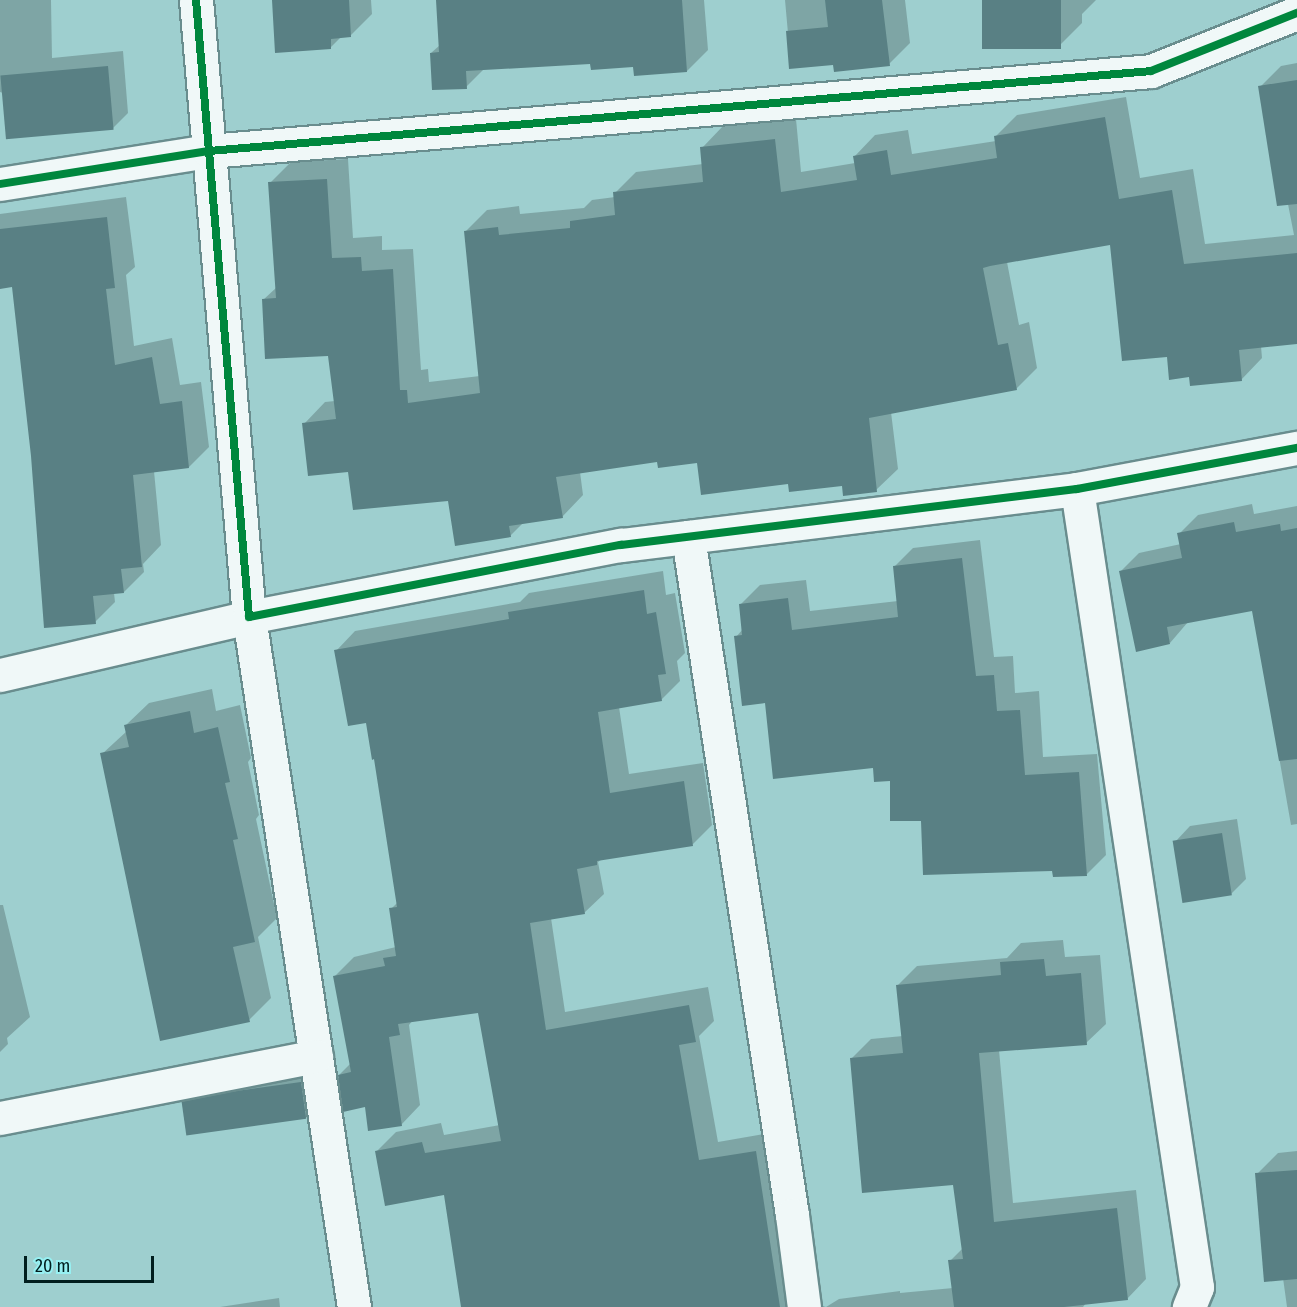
<!DOCTYPE html>
<html>
<head>
<meta charset="utf-8">
<style>
	body { margin:0 }
	#map { position:relative; width:1297px; height:1307px; overflow:hidden; background:#9ecfcf; font-family:"Fira Sans Condensed",sans-serif }
	div>[style] { position:absolute }
	[style*='--x'] { left:calc(var(--x)*1px); top:calc(var(--y)*1px); width:calc(var(--w)*1px); rotate:calc(var(--a)*1deg) }
	.shadow>* { inset:0; background:#0003 }
	.building>* { inset:0; background:#598084; transform-origin:0 0 }
	.roads { filter:drop-shadow(2px 0 #698d8e) drop-shadow(-2px 0 #698d8e) drop-shadow(0 2px #698d8e) drop-shadow(0 -2px #698d8e) }
	.minor>* { height:33px; margin:-16.5px; padding:0 16.5px; transform-origin:16.5px; border-radius:16.5px; background:#f0f8f8 }
	.cycleway>* { height:8px; margin:-4px; padding:0 4px; transform-origin:4px; border-radius:4px; background:#00873e }
	span { translate:-50% -50%; white-space:nowrap; text-align:center; line-height:1.15; -webkit-text-stroke:6px #97f0f2; paint-order:stroke }
	.scale { position:absolute; left:24px; top:1256px; width:130px; height:27px; box-sizing:border-box; border:3px solid #011e1e; border-top:0; padding-left:8px; font-size:18px; line-height:21px; white-space:nowrap; color:#011e1e; -webkit-text-stroke:4px #97f0f2; paint-order:stroke }
</style>
</head>
<body>
<div id="map">
	<div class="shadow">
		<div style="clip-path:polygon(0 0,51px 0,52px 58px,123px 51px,128px 113px,113px 128px,0 92px)"></div>
		<div style="clip-path:polygon(274px 0,371px 0,372px 14px,351px 35px,342px 36px,331px 47px)"></div>
		<div style="clip-path:polygon(438px 0,704px 0,708px 50px,687px 71px,591px 62px,485px 68px,466px 87px,431px 53px,440px 45px)"></div>
		<div style="clip-path:polygon(785px 0,905px 0,910px 43px,889px 64px,834px 63px,791px 67px)"></div>
		<div style="clip-path:polygon(984px 0,1096px 0,1082px 14px,1082px 23px,1061px 44px)"></div>
		<div style="clip-path:polygon(1297px 63px,1297px 343px,1261px 346px,1262px 358px,1241px 380px,1190px 376px,1168px 355px,1112px 243px,1007px 262px,1019px 325px,1029px 322px,1037px 368px,1016px 389px,891px 412px,898px 469px,876px 490px,843px 484px,790px 482px,698px 461px,659px 460px,580px 472px,583px 495px,562px 517px,523px 523px,510px 536px,449px 500px,350px 470px,304px 424px,325px 402px,335px 401px,329px 354px,263px 300px,277px 287px,270px 183px,291px 162px,348px 159px,353px 238px,382px 236px,382px 250px,413px 249px,421px 370px,428px 369px,429px 382px,480px 376px,466px 231px,487px 210px,519px 206px,520px 214px,584px 208px,592px 200px,615px 197px,615px 193px,636px 172px,703px 164px,702px 148px,723px 126px,796px 119px,801px 172px,855px 163px,854px 157px,875px 135px,908px 130px,912px 154px,996px 141px,995px 137px,1017px 115px,1126px 97px,1140px 178px,1193px 169px,1205px 244px,1294px 235px,1278px 153px,1260px 87px,1281px 66px)"></div>
		<div style="clip-path:polygon(126px 197px,135px 267px,126px 275px,134px 346px,172px 338px,180px 385px,201px 382px,209px 447px,189px 467px,154px 471px,161px 545px,143px 564px,144px 572px,124px 592px,114px 593px,115px 602px,95px 622px,32px 456px,13px 286px,0 287px,0 214px)"></div>
		<div style="clip-path:polygon(1252px 504px,1254px 514px,1297px 506px,1297px 824px,1291px 825px,1253px 609px,1188px 622px,1170px 643px,1120px 572px,1139px 553px,1181px 544px,1179px 534px,1198px 515px)"></div>
		<div style="clip-path:polygon(980px 540px,994px 657px,1013px 656px,1015px 693px,1039px 691px,1043px 757px,1097px 754px,1106px 855px,1087px 874px,1054px 870px,922px 819px,892px 780px,766px 702px,736px 637px,743px 629px,741px 604px,760px 585px,806px 580px,810px 611px,898px 601px,894px 567px,913px 548px)"></div>
		<div style="clip-path:polygon(663px 571px,666px 595px,675px 593px,685px 653px,677px 661px,680px 681px,661px 700px,619px 707px,629px 774px,703px 763px,712px 825px,693px 844px,602px 859px,598px 862px,604px 894px,584px 913px,551px 918px,565px 1012px,708px 987px,714px 1021px,699px 1036px,718px 1142px,775px 1132px,813px 1303px,826px 1307px,839px 1299px,900px 1291px,900px 1293px,953px 1288px,950px 1261px,963px 1248px,954px 1184px,852px 1058px,871px 1039px,903px 1036px,898px 985px,917px 966px,1007px 958px,1021px 943px,1063px 940px,1065px 957px,1100px 955px,1106px 1024px,1086px 1043px,999px 1050px,1013px 1203px,1136px 1190px,1146px 1279px,1127px 1299px,1086px 1303px,1083px 1307px,463px 1307px,445px 1193px,376px 1152px,396px 1132px,441px 1123px,444px 1135px,500px 1125px,479px 1011px,413px 1020px,409px 1025px,420px 1105px,401px 1125px,366px 1105px,339px 1075px,351px 1063px,334px 977px,354px 957px,396px 947px,391px 909px,398px 902px,375px 757px,367px 721px,336px 651px,355px 631px,520px 602px,529px 593px)"></div>
		<div style="clip-path:polygon(212px 689px,216px 711px,240px 705px,251px 758px,248px 762px,259px 815px,256px 819px,277px 918px,258px 937px,271px 998px,249px 1020px,102px 754px,127px 731px,126px 725px,149px 703px)"></div>
		<div style="clip-path:polygon(1237px 819px,1246px 879px,1231px 894px,1175px 842px,1190px 826px)"></div>
		<div style="clip-path:polygon(0 905px,3px 905px,30px 1017px,7px 1038px,8px 1044px,0 1052px)"></div>
		<div style="clip-path:polygon(316px 1068px,321px 1103px,306px 1118px,184px 1106px,199px 1091px)"></div>
		<div style="clip-path:polygon(1297px 1151px,1297px 1307px,1287px 1307px,1283px 1278px,1257px 1174px,1278px 1153px)"></div>
		<div style="clip-path:polygon(279px 1298px,280px 1307px,220px 1307px)"></div>
	</div>
	<div class="building">
		<div style="clip-path:polygon(272px 0,349px 0,351px 37px,331px 39px,331px 49px,275px 53px)"></div>
		<div style="clip-path:polygon(436px 0,682px 0,687px 72px,634px 76px,633px 67px,591px 70px,590px 64px,466px 71px,467px 89px,432px 90px,430px 53px,439px 52px)"></div>
		<div style="clip-path:polygon(825px 0,882px 0,890px 66px,834px 72px,833px 65px,789px 69px,786px 31px,828px 27px)"></div>
		<div style="left:982px;top:0;width:79px;height:49px"></div>
		<div style="left:108px;top:66px;width:64px;height:108px;rotate:85deg"></div>
		<div style="clip-path:polygon(1297px 80px,1297px 204px,1277px 206px,1258px 86px)"></div>
		<div style="clip-path:polygon(1105px 117px,1119px 199px,1172px 190px,1184px 264px,1297px 253px,1297px 344px,1239px 350px,1242px 381px,1190px 386px,1189px 377px,1169px 380px,1167px 357px,1122px 361px,1110px 245px,990px 266px,983px 268px,998px 345px,1008px 343px,1017px 390px,869px 418px,877px 492px,843px 496px,842px 486px,789px 492px,788px 484px,701px 495px,697px 463px,658px 468px,657px 462px,556px 477px,563px 518px,509px 526px,511px 537px,455px 546px,448px 501px,353px 510px,348px 472px,308px 476px,302px 423px,336px 419px,328px 356px,265px 359px,262px 299px,276px 298px,268px 182px,327px 179px,332px 258px,361px 257px,362px 271px,393px 269px,400px 390px,407px 390px,408px 403px,480px 393px,464px 231px,498px 227px,499px 235px,570px 228px,570px 221px,615px 215px,613px 192px,703px 182px,700px 147px,775px 139px,781px 192px,857px 180px,853px 156px,887px 150px,891px 175px,997px 158px,994px 136px)"></div>
		<div style="clip-path:polygon(107px 217px,115px 288px,106px 289px,115px 365px,152px 357px,160px 404px,182px 401px,189px 468px,133px 475px,142px 567px,121px 569px,124px 593px,93px 596px,96px 624px,44px 628px,31px 456px,12px 287px,0 289px,0 229px)"></div>
		<div style="clip-path:polygon(1234px 522px,1236px 532px,1280px 524px,1281px 531px,1297px 528px,1297px 759px,1279px 761px,1252px 611px,1167px 627px,1170px 644px,1136px 652px,1119px 571px,1182px 558px,1177px 533px)"></div>
		<div style="clip-path:polygon(962px 558px,976px 676px,994px 675px,997px 711px,1020px 710px,1025px 775px,1079px 772px,1087px 876px,1053px 877px,1052px 871px,923px 875px,921px 821px,890px 821px,890px 781px,874px 782px,873px 768px,773px 779px,765px 703px,742px 706px,734px 636px,742px 635px,739px 604px,788px 598px,792px 630px,898px 617px,893px 566px)"></div>
		<div style="clip-path:polygon(644px 590px,647px 614px,656px 612px,666px 674px,658px 675px,662px 701px,598px 712px,610px 793px,684px 781px,693px 846px,597px 861px,597px 865px,577px 869px,585px 914px,530px 923px,546px 1030px,689px 1005px,696px 1042px,679px 1045px,699px 1160px,756px 1151px,780px 1307px,461px 1307px,444px 1195px,385px 1206px,375px 1151px,422px 1142px,425px 1153px,501px 1141px,478px 1013px,398px 1024px,400px 1035px,389px 1037px,402px 1126px,368px 1131px,365px 1107px,343px 1112px,338px 1075px,351px 1072px,333px 976px,385px 966px,383px 958px,396px 956px,389px 908px,397px 907px,374px 759px,372px 760px,366px 723px,348px 726px,334px 650px,509px 619px,508px 612px)"></div>
		<div style="clip-path:polygon(190px 711px,194px 733px,218px 727px,230px 782px,225px 783px,238px 839px,233px 840px,255px 942px,233px 947px,250px 1022px,160px 1041px,100px 753px,129px 747px,124px 725px)"></div>
		<div style="left:1222px;top:833px;width:63px;height:50px;rotate:81deg"></div>
		<div style="clip-path:polygon(1044px 959px,1046px 976px,1081px 973px,1087px 1045px,979px 1053px,994px 1222px,1117px 1208px,1128px 1300px,1064px 1307px,954px 1307px,948px 1260px,963px 1259px,953px 1185px,862px 1193px,850px 1058px,903px 1053px,896px 985px,1001px 975px,1000px 962px)"></div>
		<div style="left:301px;top:1082px;width:37px;height:121px;rotate:82deg"></div>
		<div style="clip-path:polygon(1297px 1170px,1297px 1279px,1264px 1282px,1255px 1173px)"></div>
	</div>
	<div class="roads">
		<div class="minor">
			<div style="--x:196;--y:0;--w:619;--a:85.09"></div>
			<div style="--x:249;--y:617;--w:379;--a:-11"></div>
			<div style="--x:621;--y:545;--w:459;--a:-7"></div>
			<div style="--x:1077;--y:489;--w:224;--a:-10.6"></div>
			<div style="--x:0;--y:184;--w:212;--a:-9"></div>
			<div style="--x:209;--y:151;--w:945;--a:-4.85"></div>
			<div style="--x:1151;--y:71;--w:157;--a:-21.7"></div>
			<div style="--x:1077;--y:489;--w:807;--a:81.45"></div>
			<div style="--x:1197;--y:1287;--w:22;--a:112"></div>
			<div style="--x:688;--y:537;--w:686;--a:81.28"></div>
			<div style="--x:792;--y:1215;--w:93;--a:82.6"></div>
			<div style="--x:0;--y:675;--w:256;--a:-13.1"></div>
			<div style="--x:249;--y:617;--w:698;--a:81.35"></div>
			<div style="--x:0;--y:1118;--w:322;--a:-11.1"></div>
		</div>
	</div>
	<div class="cycleway">
		<div style="--x:196;--y:0;--w:619;--a:85.09"></div>
		<div style="--x:249;--y:617;--w:379;--a:-11"></div>
		<div style="--x:621;--y:545;--w:459;--a:-7"></div>
		<div style="--x:1077;--y:489;--w:224;--a:-10.6"></div>
		<div style="--x:0;--y:184;--w:212;--a:-9"></div>
		<div style="--x:209;--y:151;--w:945;--a:-4.85"></div>
		<div style="--x:1151;--y:71;--w:157;--a:-21.7"></div>
	</div>
	<div class="scale">20 m</div>
</div>
</body>
</html>
